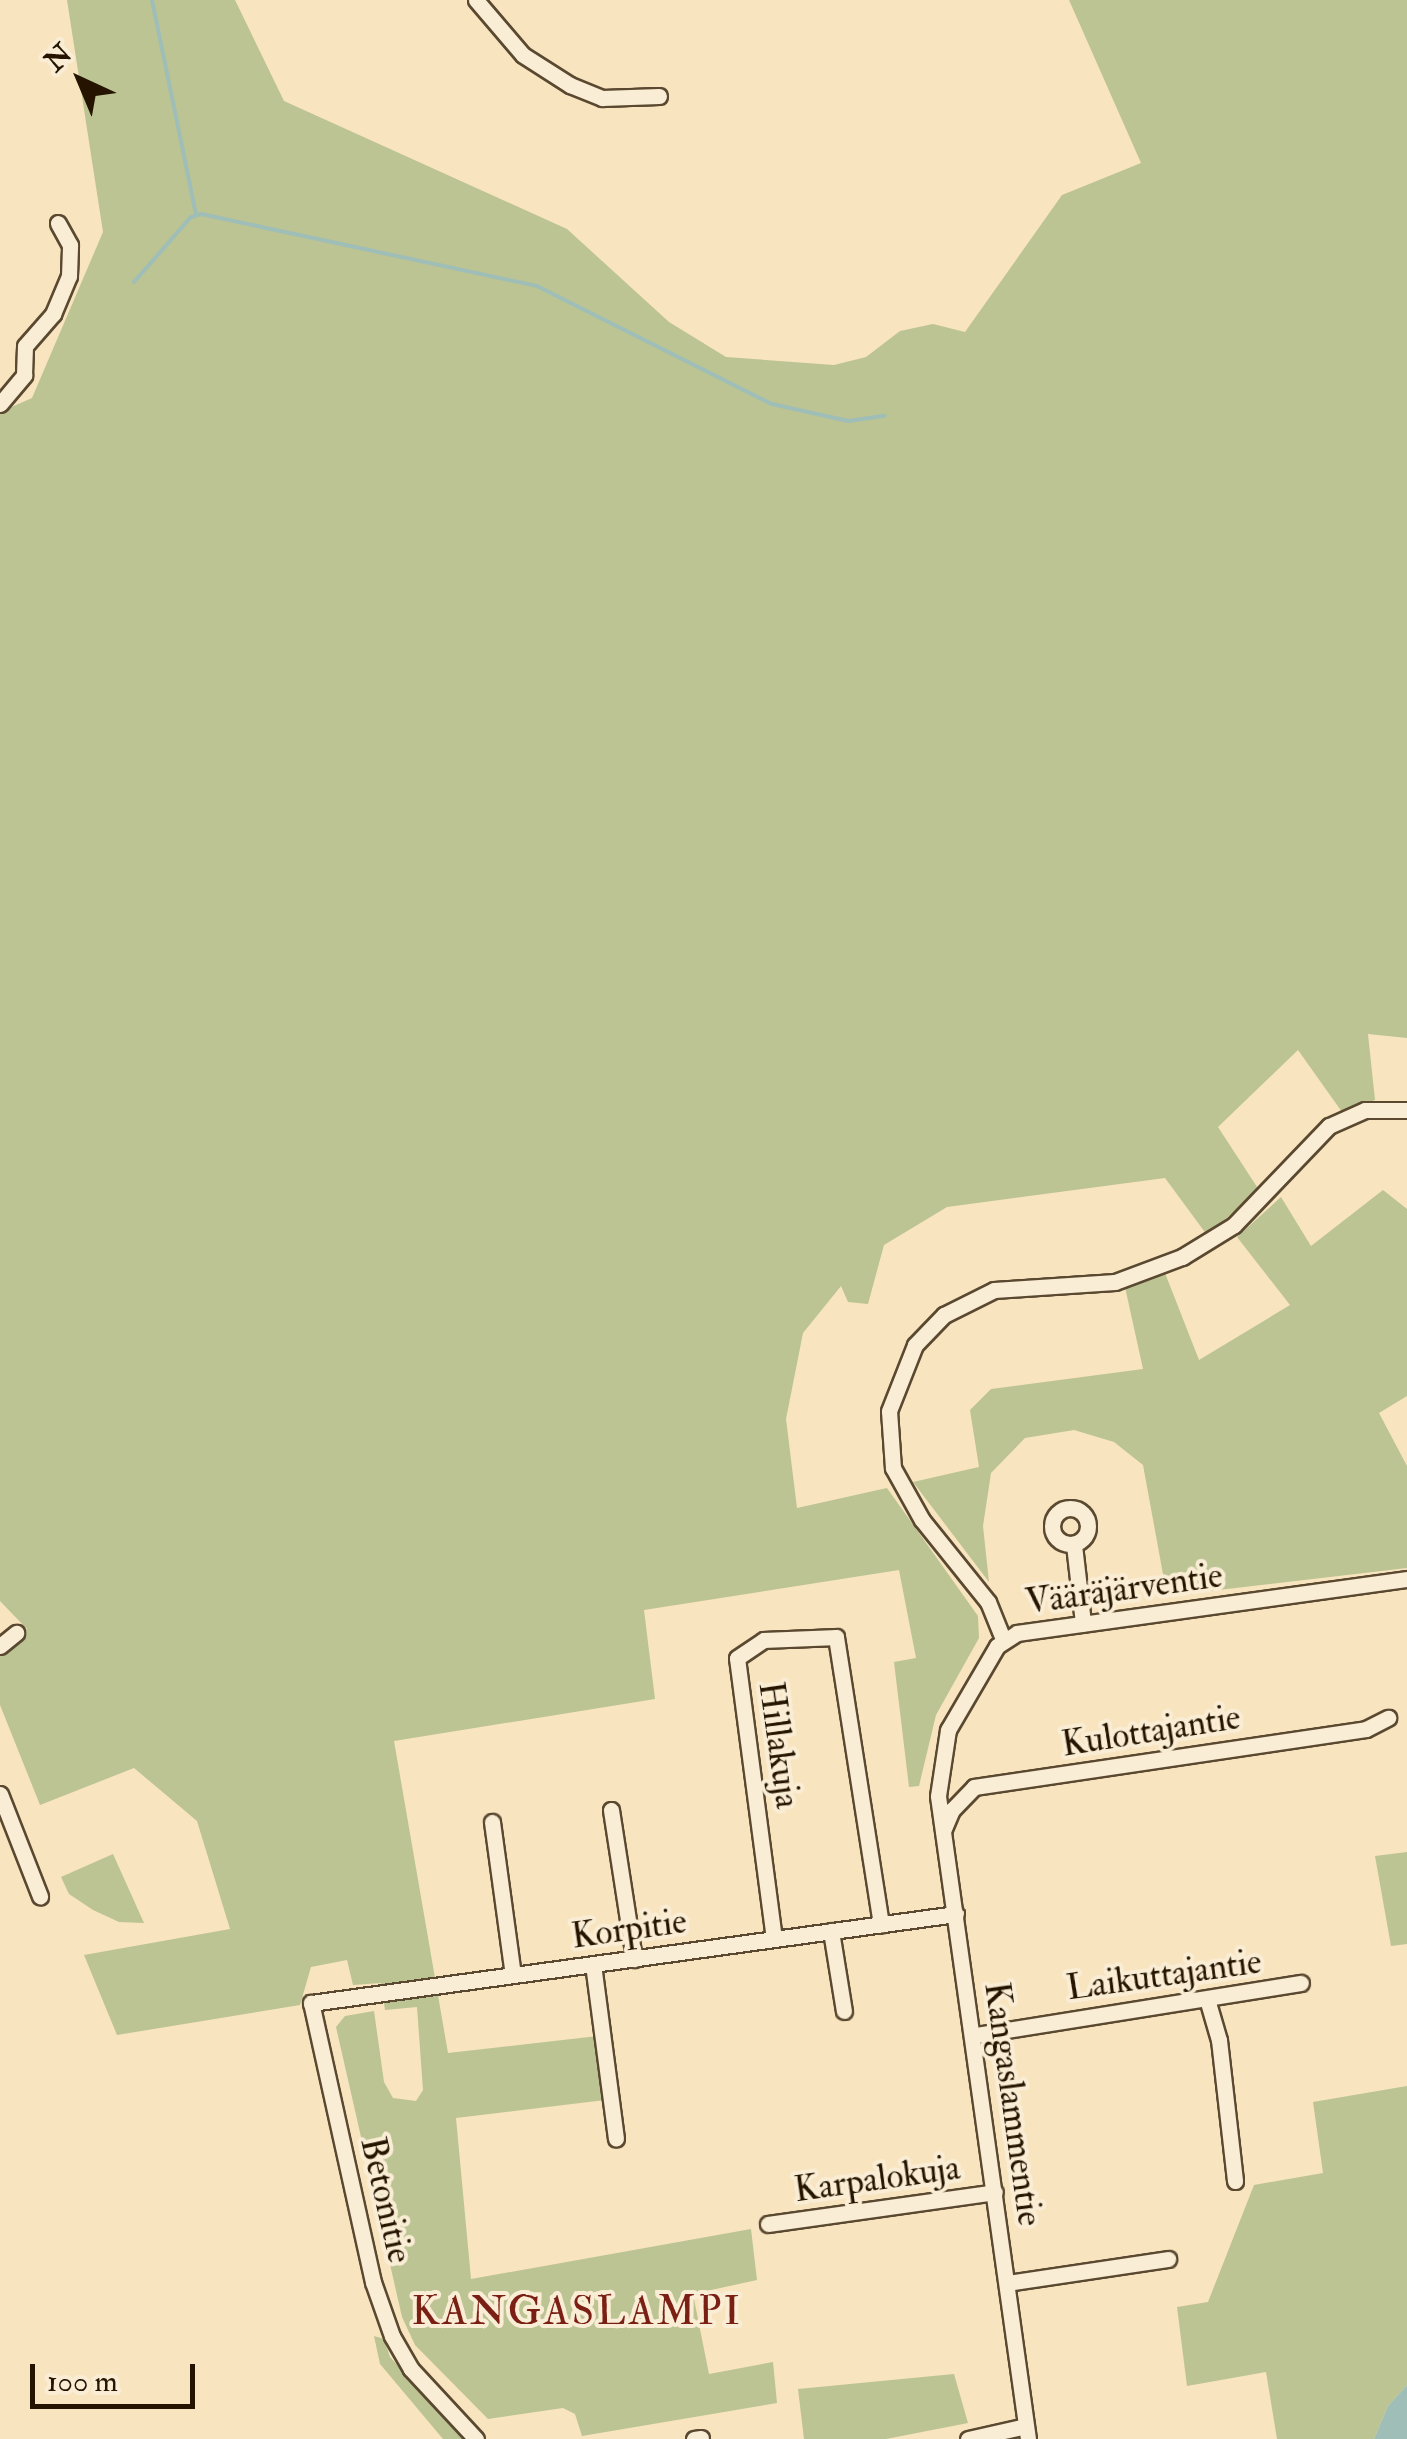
<!DOCTYPE html>
<html>
<head>
<meta charset="utf-8">
<style>
	body { margin:0 }
	#map { position:relative; width:1407px; height:2439px; overflow:hidden; background:#f8e4bf; font-family:"IM FELL Double Pica",serif }
	div>[style] { position:absolute }
	[style*='--x'] { left:calc(var(--x)*1px); top:calc(var(--y)*1px); width:calc(var(--w)*1px); rotate:calc(var(--a)*1deg) }
	.green>* { inset:0; background:#bcc493 }
	.water>* { inset:0; background:#9ebeb7 }
	.stream>* { height:4px; margin:-2px; padding:0 2px; transform-origin:2px; border-radius:2px; background:#9ebeb7 }
	.roads { filter:drop-shadow(2px 0 #5a4930) drop-shadow(-2px 0 #5a4930) drop-shadow(0 2px #5a4930) drop-shadow(0 -2px #5a4930) }
	.minor>* { height:15px; margin:-7.5px; padding:0 7.5px; transform-origin:7.5px; border-radius:7.5px; background:#faedd5 }
	.minor>.ring { margin:-7.5px; padding:0; box-sizing:content-box; background:none; border:15px solid #faedd5; border-radius:50% }
	span { translate:-50% -50%; white-space:nowrap; text-align:center; line-height:1.15; -webkit-text-stroke:8px #faedd5; paint-order:stroke }
	.street-label { font-size:35px; color:#251500 }
	.quarter-label { font-size:40px; color:#7a1f14; letter-spacing:2.5px }
	.north { position:absolute; left:30px; top:30px; width:100px; height:100px; -webkit-text-stroke:8px #faedd5; paint-order:stroke; rotate:316deg; font-size:28px; font-weight:700; line-height:40px; text-align:center; color:#251500 }
	.north::after { content:''; display:block; margin:auto; width:35px; height:45px; background:#251500; clip-path:polygon(50% 0,100% 100%,50% 72%,0 100%) }
	.scale { position:absolute; left:30px; top:2364px; width:165px; height:45px; box-sizing:border-box; border:5px solid #251500; border-top:0; padding-left:12px; font-size:30px; line-height:35px; white-space:nowrap; color:#251500; -webkit-text-stroke:8px #faedd5; paint-order:stroke }
</style>
</head>
<body>
<div id="map">
	<div class="green">
		<div style="clip-path:polygon(67px 0,235px 0,284px 101px,567px 229px,669px 322px,726px 357px,834px 365px,866px 357px,900px 331px,933px 324px,965px 332px,1062px 195px,1141px 163px,1069px 0,1407px 0,1407px 1038px,1368px 1034px,1375px 1100px,1342px 1112px,1298px 1050px,1218px 1127px,1259px 1190px,1207px 1235px,1165px 1178px,947px 1207px,884px 1245px,868px 1304px,848px 1302px,841px 1286px,803px 1333px,786px 1419px,797px 1508px,887px 1488px,978px 1616px,979px 1638px,936px 1715px,919px 1786px,909px 1787px,894px 1662px,916px 1658px,899px 1570px,644px 1610px,655px 1699px,394px 1741px,448px 2053px,598px 2036px,605px 2100px,456px 2118px,471px 2279px,751px 2229px,757px 2280px,693px 2294px,709px 2374px,773px 2362px,777px 2403px,582px 2436px,575px 2414px,563px 2408px,488px 2419px,415px 2345px,402px 2317px,336px 2027px,345px 2016px,374px 2011px,384px 2082px,393px 2098px,416px 2101px,423px 2090px,417px 2007px,385px 2010px,381px 1983px,353px 1985px,347px 1960px,311px 1967px,300px 2005px,117px 2035px,84px 1955px,230px 1929px,197px 1821px,134px 1768px,40px 1805px,0 1705px,0 1651px,27px 1629px,0 1601px,0 412px,32px 398px,103px 232px)"></div>
		<div style="clip-path:polygon(1383px 1190px,1407px 1209px,1407px 1396px,1379px 1413px,1407px 1466px,1407px 1568px,1167px 1596px,1143px 1465px,1114px 1442px,1074px 1430px,1025px 1438px,991px 1473px,983px 1526px,989px 1582px,913px 1482px,979px 1467px,970px 1410px,991px 1389px,1143px 1369px,1125px 1287px,1165px 1273px,1199px 1360px,1290px 1305px,1237px 1237px,1281px 1197px,1311px 1246px)"></div>
		<div style="clip-path:polygon(1407px 1852px,1407px 1944px,1391px 1946px,1375px 1856px)"></div>
		<div style="clip-path:polygon(113px 1854px,144px 1923px,119px 1922px,93px 1910px,69px 1894px,61px 1877px)"></div>
		<div style="clip-path:polygon(1407px 2086px,1407px 2385px,1388px 2406px,1374px 2439px,1277px 2439px,1266px 2372px,1187px 2386px,1177px 2307px,1208px 2302px,1254px 2185px,1323px 2173px,1313px 2102px)"></div>
		<div style="clip-path:polygon(374px 2336px,384px 2339px,390px 2357px,465px 2439px,443px 2439px,380px 2364px)"></div>
		<div style="clip-path:polygon(954px 2374px,968px 2423px,886px 2439px,804px 2439px,798px 2389px)"></div>
	</div>
	<div class="water">
		<div style="clip-path:polygon(1407px 2385px,1407px 2439px,1374px 2439px,1388px 2406px)"></div>
	</div>
	<div class="stream">
		<div style="--x:152;--y:0;--w:218;--a:78.4"></div>
		<div style="--x:134;--y:282;--w:86;--a:-48.8"></div>
		<div style="--x:191;--y:217;--w:10;--a:-17"></div>
		<div style="--x:201;--y:214;--w:344;--a:12.1"></div>
		<div style="--x:537;--y:286;--w:263;--a:26.7"></div>
		<div style="--x:772;--y:404;--w:78;--a:12.6"></div>
		<div style="--x:848;--y:421;--w:37;--a:-8"></div>
	</div>
	<div class="roads">
		<div class="minor">
			<div style="--x:476;--y:0;--w:72;--a:49.5"></div>
			<div style="--x:523;--y:55;--w:56;--a:32.6"></div>
			<div style="--x:570;--y:85;--w:35;--a:22"></div>
			<div style="--x:602;--y:98;--w:57;--a:-2"></div>
			<div style="--x:0;--y:404;--w:38;--a:-50"></div>
			<div style="--x:24;--y:375;--w:29;--a:-88"></div>
			<div style="--x:25;--y:346;--w:43;--a:-48.8"></div>
			<div style="--x:53;--y:314;--w:41;--a:-67.2"></div>
			<div style="--x:69;--y:276;--w:31;--a:-88"></div>
			<div style="--x:70;--y:245;--w:25;--a:-119"></div>
			<div class="ring" style="left:1052px;top:1508px;width:21px;height:21px"></div>
			<div style="--x:1074;--y:1545;--w:79;--a:83.4"></div>
			<div style="--x:1003;--y:1639;--w:40;--a:-112"></div>
			<div style="--x:988;--y:1602;--w:105;--a:-128.8"></div>
			<div style="--x:922;--y:1520;--w:60;--a:-119.1"></div>
			<div style="--x:893;--y:1468;--w:57;--a:-94"></div>
			<div style="--x:889;--y:1411;--w:71;--a:-68.5"></div>
			<div style="--x:915;--y:1345;--w:42;--a:-46"></div>
			<div style="--x:944;--y:1315;--w:56;--a:-26.6"></div>
			<div style="--x:994;--y:1290;--w:121;--a:-3.8"></div>
			<div style="--x:1115;--y:1282;--w:72;--a:-20.5"></div>
			<div style="--x:1182;--y:1257;--w:61;--a:-31.6"></div>
			<div style="--x:1234;--y:1225;--w:137;--a:-46.2"></div>
			<div style="--x:1329;--y:1126;--w:39;--a:-24"></div>
			<div style="--x:1365;--y:1110;--w:42;--a:0"></div>
			<div style="--x:0;--y:1646;--w:21;--a:-39"></div>
			<div style="--x:0;--y:1794;--w:110;--a:68.6"></div>
			<div style="--x:611;--y:1810;--w:151;--a:81.2"></div>
			<div style="--x:492;--y:1822;--w:154;--a:82.2"></div>
			<div style="--x:943;--y:1831;--w:23;--a:-67"></div>
			<div style="--x:952;--y:1810;--w:32;--a:-46"></div>
			<div style="--x:974;--y:1787;--w:396;--a:-8.4"></div>
			<div style="--x:1366;--y:1729;--w:25;--a:-27"></div>
			<div style="--x:831;--y:1931;--w:81;--a:80.8"></div>
			<div style="--x:774;--y:1939;--w:283;--a:-97.5"></div>
			<div style="--x:737;--y:1658;--w:32;--a:-34"></div>
			<div style="--x:764;--y:1640;--w:72;--a:-2.4"></div>
			<div style="--x:836;--y:1637;--w:291;--a:81.1"></div>
			<div style="--x:593;--y:1964;--w:176;--a:82.5"></div>
			<div style="--x:1207;--y:1999;--w:43;--a:73.7"></div>
			<div style="--x:1219;--y:2040;--w:142;--a:83.5"></div>
			<div style="--x:976;--y:2035;--w:329;--a:-9.1"></div>
			<div style="--x:768;--y:2224;--w:229;--a:-8"></div>
			<div style="--x:1007;--y:2283;--w:163;--a:-8.5"></div>
			<div style="--x:476;--y:2439;--w:96;--a:-132.9"></div>
			<div style="--x:411;--y:2369;--w:38;--a:-120"></div>
			<div style="--x:392;--y:2336;--w:57;--a:-109.4"></div>
			<div style="--x:373;--y:2282;--w:286;--a:-102.5"></div>
			<div style="--x:311;--y:2003;--w:651;--a:-7.86"></div>
			<div style="--x:694;--y:2439;--w:7;--a:-8"></div>
			<div style="--x:968;--y:2439;--w:59;--a:-12.6"></div>
			<div style="--x:1028;--y:2439;--w:649;--a:-97.97"></div>
			<div style="--x:938;--y:1796;--w:67;--a:-81.4"></div>
			<div style="--x:948;--y:1730;--w:97;--a:-59.7"></div>
			<div style="--x:997;--y:1646;--w:24;--a:-33"></div>
			<div style="--x:1017;--y:1633;--w:394;--a:-7.9"></div>
		</div>
	</div>
	<div class="street-label">
		<span style="left:1124px;top:1589px;rotate:-8deg">Vääräjärventie</span>
		<span style="left:1151px;top:1731px;rotate:-9deg">Kulottajantie</span>
		<span style="left:779px;top:1745px;rotate:82deg">Hillakuja</span>
		<span style="left:629px;top:1929px;rotate:-8deg">Korpitie</span>
		<span style="left:1164px;top:1975px;rotate:-8deg">Laikuttajantie</span>
		<span style="left:1013px;top:2104px;rotate:82deg">Kangaslammentie</span>
		<span style="left:877px;top:2179px;rotate:-8deg">Karpalokuja</span>
		<span style="left:386px;top:2200px;rotate:77deg">Betonitie</span>
	</div>
	<div class="quarter-label">
		<span style="left:577px;top:2312px">KANGASLAMPI</span>
	</div>
	<div class="north">N</div>
	<div class="scale">100 m</div>
</div>
</body>
</html>
